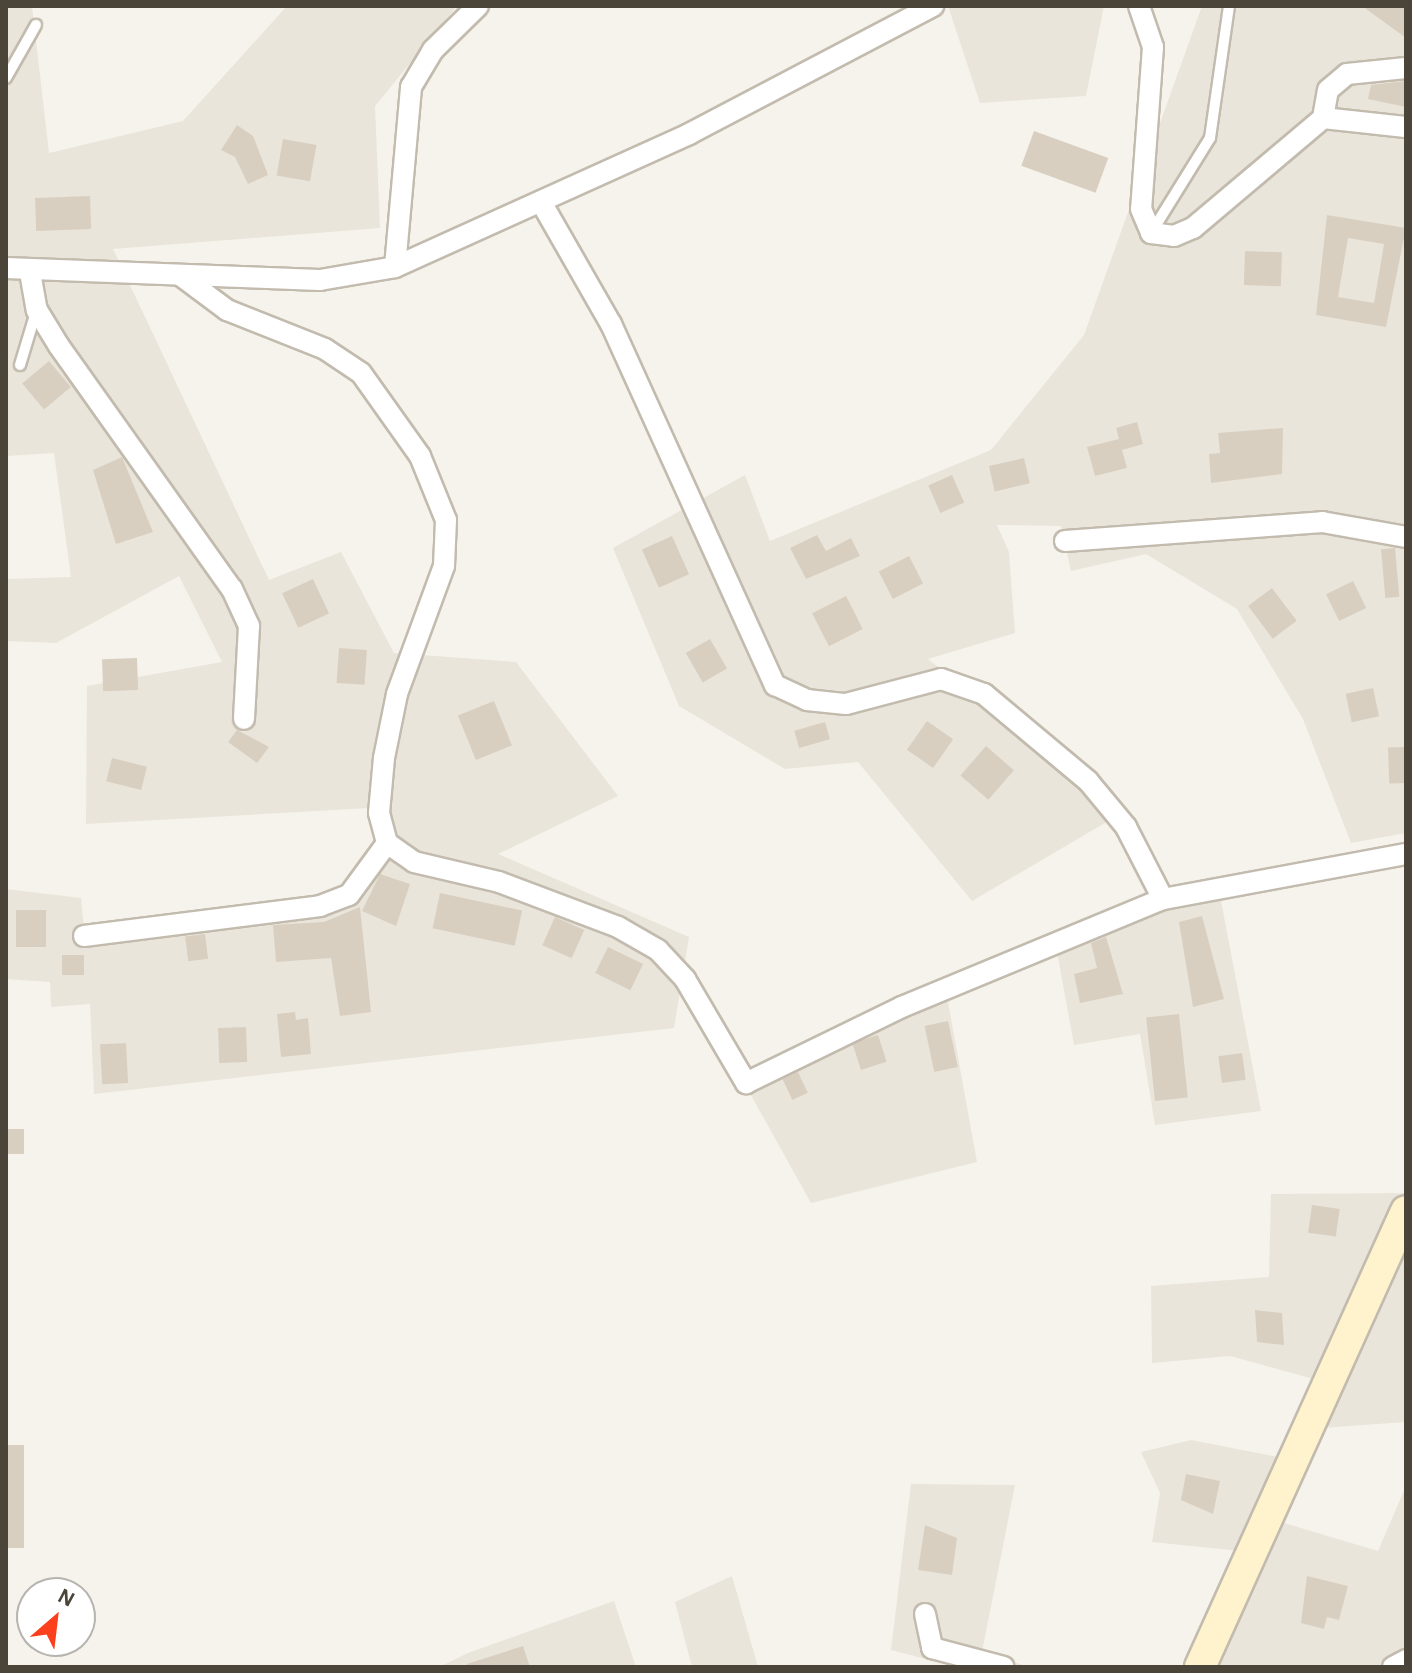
<!DOCTYPE html>
<html>
<head>
<meta charset="utf-8">
<style>
	body { margin:0 }
	#map { position:relative; width:1412px; height:1673px; overflow:hidden; background:#f6f3ec; font-family:"Alegreya Sans",sans-serif }
	div>[style] { position:absolute }
	[style*='--x'] { left:calc(var(--x)*1px); top:calc(var(--y)*1px); width:calc(var(--w)*1px); rotate:calc(var(--a)*1deg) }
	.residential>* { inset:0; background:#eae5da }
	.building>* { inset:0; background:#d8cfc1; transform-origin:0 0 }
	.roads { filter:drop-shadow(2px 0 #c2bbae) drop-shadow(-2px 0 #c2bbae) drop-shadow(0 2px #c2bbae) drop-shadow(0 -2px #c2bbae) }
	.lane>* { height:10px; margin:-5px; padding:0 5px; transform-origin:5px; border-radius:5px; background:#fff }
	.street>* { height:20px; margin:-10px; padding:0 10px; transform-origin:10px; border-radius:10px; background:#fff }
	.secondary>* { height:30px; margin:-15px; padding:0 15px; transform-origin:15px; border-radius:15px; background:#fff3cd }
	span { translate:-50% -50%; white-space:nowrap; text-align:center; line-height:1.15; -webkit-text-stroke:8px #fff; paint-order:stroke }
	.frame { position:absolute; inset:0; border:8px solid #4b4439; pointer-events:none }
	.north { position:absolute; left:16px; top:1577px; width:80px; height:80px; box-sizing:border-box; background:#fff; border:2px solid #b7b4b0; border-radius:50%; rotate:28deg; font-size:22px; font-weight:700; line-height:32px; text-align:center; color:#4b4439 }
	.north::after { content:''; display:block; margin:auto; width:28px; height:36px; background:#fc3f1d; clip-path:polygon(50% 0,100% 100%,50% 72%,0 100%) }
</style>
</head>
<body>
<div id="map">
	<div class="residential">
		<div style="clip-path:polygon(6px 6px,32px 6px,49px 153px,183px 121px,287px 6px,457px 6px,375px 106px,380px 228px,113px 249px,269px 580px,341px 552px,394px 653px,516px 662px,618px 796px,498px 854px,689px 937px,674px 1028px,94px 1094px,90px 1004px,51px 1007px,50px 982px,6px 979px,6px 889px,81px 898px,84px 928px,323px 901px,355px 880px,378px 850px,369px 808px,86px 824px,87px 686px,222px 662px,179px 576px,56px 643px,6px 641px,6px 579px,71px 577px,54px 453px,6px 456px)"></div>
		<div style="clip-path:polygon(948px 6px,1104px 6px,1086px 96px,980px 103px)"></div>
		<div style="clip-path:polygon(1202px 6px,1406px 6px,1406px 833px,1351px 843px,1303px 719px,1237px 609px,1146px 554px,1071px 571px,1061px 526px,997px 525px,1009px 552px,1015px 633px,928px 659px,1075px 776px,1110px 820px,972px 901px,858px 762px,785px 769px,679px 706px,613px 548px,745px 475px,770px 541px,991px 450px,1084px 335px)"></div>
		<div style="clip-path:polygon(1218px 885px,1261px 1111px,1155px 1125px,1140px 1034px,1074px 1045px,1056px 946px)"></div>
		<div style="clip-path:polygon(946px 991px,977px 1162px,811px 1203px,743px 1081px)"></div>
		<div style="clip-path:polygon(1406px 1193px,1406px 1422px,1321px 1428px,1339px 1386px,1230px 1356px,1152px 1363px,1151px 1286px,1269px 1277px,1271px 1194px)"></div>
		<div style="clip-path:polygon(1191px 1440px,1304px 1462px,1281px 1522px,1378px 1551px,1406px 1486px,1406px 1667px,1182px 1667px,1240px 1551px,1152px 1542px,1160px 1493px,1141px 1452px)"></div>
		<div style="clip-path:polygon(911px 1484px,1015px 1485px,982px 1652px,1029px 1667px,957px 1667px,891px 1650px)"></div>
		<div style="clip-path:polygon(732px 1576px,758px 1667px,692px 1667px,675px 1602px)"></div>
		<div style="clip-path:polygon(614px 1601px,636px 1667px,439px 1667px,468px 1653px)"></div>
	</div>
	<div class="building">
		<div style="clip-path:polygon(1362px 6px,1406px 6px,1406px 38px)"></div>
		<div style="clip-path:polygon(1406px 81px,1406px 107px,1368px 99px,1371px 85px)"></div>
		<div style="clip-path:polygon(237px 125px,253px 136px,268px 175px,248px 184px,235px 157px,221px 150px)"></div>
		<div style="left:1034px;top:131px;width:79px;height:37px;rotate:20deg"></div>
		<div style="left:283px;top:139px;width:34px;height:37px;rotate:10deg"></div>
		<div style="left:90px;top:196px;width:33px;height:55px;rotate:88deg"></div>
		<div style="clip-path:polygon(evenodd,1327px 215px,1406px 228px,1386px 327px,1316px 315px,1327px 215px,1348px 238px,1384px 244px,1374px 303px,1338px 297px,1348px 238px)"></div>
		<div style="left:1245px;top:251px;width:37px;height:34px;rotate:2deg"></div>
		<div style="left:49px;top:361px;width:34px;height:35px;rotate:50deg"></div>
		<div style="clip-path:polygon(1137px 422px,1143px 444px,1122px 450px,1127px 468px,1095px 476px,1087px 447px,1119px 439px,1116px 428px)"></div>
		<div style="clip-path:polygon(1283px 428px,1282px 474px,1211px 483px,1209px 454px,1220px 453px,1218px 433px)"></div>
		<div style="clip-path:polygon(122px 457px,153px 532px,116px 544px,93px 470px)"></div>
		<div style="left:1024px;top:458px;width:26px;height:36px;rotate:77deg"></div>
		<div style="left:952px;top:475px;width:30px;height:26px;rotate:66deg"></div>
		<div style="clip-path:polygon(817px 535px,826px 551px,851px 538px,860px 556px,806px 579px,790px 548px)"></div>
		<div style="left:672px;top:536px;width:42px;height:33px;rotate:66deg"></div>
		<div style="left:1395px;top:548px;width:49px;height:14px;rotate:85deg"></div>
		<div style="left:909px;top:556px;width:31px;height:34px;rotate:63deg"></div>
		<div style="left:313px;top:579px;width:38px;height:34px;rotate:65deg"></div>
		<div style="left:1353px;top:581px;width:30px;height:30px;rotate:64deg"></div>
		<div style="left:1272px;top:588px;width:41px;height:30px;rotate:53deg"></div>
		<div style="left:846px;top:596px;width:37px;height:38px;rotate:63deg"></div>
		<div style="left:710px;top:639px;width:34px;height:28px;rotate:60deg"></div>
		<div style="left:339px;top:648px;width:28px;height:35px;rotate:4deg"></div>
		<div style="left:137px;top:658px;width:32px;height:35px;rotate:88deg"></div>
		<div style="left:1373px;top:688px;width:29px;height:28px;rotate:78deg"></div>
		<div style="left:494px;top:701px;width:48px;height:39px;rotate:68deg"></div>
		<div style="left:927px;top:721px;width:32px;height:35px;rotate:35deg"></div>
		<div style="left:825px;top:722px;width:18px;height:32px;rotate:74deg"></div>
		<div style="clip-path:polygon(237px 730px,269px 747px,257px 763px,228px 742px)"></div>
		<div style="left:986px;top:746px;width:37px;height:39px;rotate:41deg"></div>
		<div style="left:1404px;top:747px;width:36px;height:16px;rotate:88deg"></div>
		<div style="left:112px;top:758px;width:36px;height:24px;rotate:14deg"></div>
		<div style="clip-path:polygon(380px 874px,410px 884px,396px 926px,362px 911px)"></div>
		<div style="left:440px;top:893px;width:84px;height:36px;rotate:12deg"></div>
		<div style="clip-path:polygon(360px 907px,371px 1012px,340px 1016px,331px 958px,276px 962px,273px 925px,324px 922px)"></div>
		<div style="left:46px;top:910px;width:37px;height:30px;rotate:90deg"></div>
		<div style="clip-path:polygon(1202px 916px,1224px 999px,1193px 1007px,1179px 922px)"></div>
		<div style="left:555px;top:917px;width:32px;height:31px;rotate:24deg"></div>
		<div style="left:205px;top:934px;width:25px;height:20px;rotate:83deg"></div>
		<div style="clip-path:polygon(1106px 937px,1123px 994px,1080px 1003px,1074px 974px,1097px 968px,1091px 943px)"></div>
		<div style="left:608px;top:947px;width:39px;height:29px;rotate:26deg"></div>
		<div style="left:62px;top:955px;width:22px;height:20px"></div>
		<div style="clip-path:polygon(295px 1012px,296px 1020px,308px 1018px,311px 1054px,281px 1057px,277px 1014px)"></div>
		<div style="left:1179px;top:1014px;width:84px;height:33px;rotate:84deg"></div>
		<div style="left:948px;top:1021px;width:47px;height:24px;rotate:78deg"></div>
		<div style="left:246px;top:1027px;width:35px;height:28px;rotate:88deg"></div>
		<div style="left:878px;top:1035px;width:28px;height:27px;rotate:72deg"></div>
		<div style="left:126px;top:1043px;width:40px;height:26px;rotate:87deg"></div>
		<div style="left:1242px;top:1053px;width:27px;height:24px;rotate:82deg"></div>
		<div style="left:798px;top:1072px;width:23px;height:17px;rotate:65deg"></div>
		<div style="left:6px;top:1129px;width:18px;height:25px"></div>
		<div style="left:1312px;top:1205px;width:28px;height:28px;rotate:8deg"></div>
		<div style="clip-path:polygon(1255px 1310px,1282px 1313px,1284px 1345px,1257px 1342px)"></div>
		<div style="left:7px;top:1445px;width:17px;height:103px"></div>
		<div style="clip-path:polygon(1186px 1474px,1220px 1481px,1213px 1514px,1181px 1500px)"></div>
		<div style="clip-path:polygon(925px 1525px,957px 1538px,952px 1575px,918px 1570px)"></div>
		<div style="clip-path:polygon(1307px 1576px,1348px 1586px,1339px 1620px,1327px 1617px,1324px 1629px,1301px 1623px)"></div>
		<div style="clip-path:polygon(523px 1646px,530px 1667px,468px 1667px,467px 1664px)"></div>
	</div>
	<div class="roads">
		<div class="lane">
			<div style="--x:6;--y:78;--w:61;--a:-60.5"></div>
			<div style="--x:1151;--y:233;--w:112;--a:-58.2"></div>
			<div style="--x:1210;--y:138;--w:133;--a:-81.8"></div>
			<div style="--x:20;--y:365;--w:55;--a:-73.2"></div>
		</div>
		<div class="street">
			<div style="--x:1139;--y:6;--w:43;--a:71.1"></div>
			<div style="--x:1153;--y:47;--w:162;--a:94.2"></div>
			<div style="--x:1141;--y:209;--w:26;--a:67"></div>
			<div style="--x:1151;--y:233;--w:23;--a:7"></div>
			<div style="--x:1174;--y:236;--w:21;--a:-23"></div>
			<div style="--x:1193;--y:228;--w:170;--a:-40.2"></div>
			<div style="--x:1323;--y:118;--w:83;--a:6.2"></div>
			<div style="--x:1323;--y:118;--w:28;--a:-80"></div>
			<div style="--x:1328;--y:90;--w:25;--a:-40"></div>
			<div style="--x:1347;--y:74;--w:59;--a:-5.8"></div>
			<div style="--x:541;--y:202;--w:141;--a:60.2"></div>
			<div style="--x:611;--y:324;--w:397;--a:65.6"></div>
			<div style="--x:775;--y:685;--w:35;--a:25"></div>
			<div style="--x:807;--y:700;--w:39;--a:6"></div>
			<div style="--x:846;--y:704;--w:98;--a:-14.7"></div>
			<div style="--x:941;--y:679;--w:46;--a:19.2"></div>
			<div style="--x:984;--y:694;--w:136;--a:39.9"></div>
			<div style="--x:1088;--y:781;--w:60;--a:50.4"></div>
			<div style="--x:1126;--y:827;--w:81;--a:62.8"></div>
			<div style="--x:395;--y:267;--w:181;--a:-84.9"></div>
			<div style="--x:411;--y:87;--w:43;--a:-59.3"></div>
			<div style="--x:433;--y:50;--w:63;--a:-44.4"></div>
			<div style="--x:6;--y:268;--w:314;--a:2.2"></div>
			<div style="--x:320;--y:280;--w:76;--a:-9.8"></div>
			<div style="--x:395;--y:267;--w:323;--a:-24.3"></div>
			<div style="--x:689;--y:134;--w:276;--a:-27.7"></div>
			<div style="--x:30;--y:272;--w:39;--a:80"></div>
			<div style="--x:37;--y:310;--w:42;--a:58.6"></div>
			<div style="--x:59;--y:346;--w:298;--a:54.6"></div>
			<div style="--x:232;--y:589;--w:41;--a:65.3"></div>
			<div style="--x:249;--y:626;--w:93;--a:93.1"></div>
			<div style="--x:180;--y:275;--w:59;--a:36.7"></div>
			<div style="--x:227;--y:310;--w:105;--a:21.7"></div>
			<div style="--x:325;--y:349;--w:43;--a:33.7"></div>
			<div style="--x:361;--y:373;--w:102;--a:54.6"></div>
			<div style="--x:420;--y:456;--w:69;--a:67.9"></div>
			<div style="--x:446;--y:520;--w:46;--a:92.5"></div>
			<div style="--x:444;--y:566;--w:136;--a:110.2"></div>
			<div style="--x:397;--y:694;--w:65;--a:101.5"></div>
			<div style="--x:384;--y:758;--w:55;--a:95.2"></div>
			<div style="--x:379;--y:813;--w:31;--a:75"></div>
			<div style="--x:387;--y:843;--w:33;--a:35"></div>
			<div style="--x:414;--y:862;--w:87;--a:13.2"></div>
			<div style="--x:499;--y:882;--w:127;--a:20.7"></div>
			<div style="--x:618;--y:927;--w:46;--a:29.9"></div>
			<div style="--x:658;--y:950;--w:40;--a:47"></div>
			<div style="--x:685;--y:979;--w:121;--a:59.6"></div>
			<div style="--x:746;--y:1083;--w:174;--a:-26"></div>
			<div style="--x:902;--y:1007;--w:282;--a:-22.5"></div>
			<div style="--x:1163;--y:899;--w:247;--a:-10.5"></div>
			<div style="--x:1065;--y:541;--w:258;--a:-4.2"></div>
			<div style="--x:1322;--y:522;--w:85;--a:10.1"></div>
			<div style="--x:84;--y:936;--w:238;--a:-7.2"></div>
			<div style="--x:320;--y:906;--w:31;--a:-21"></div>
			<div style="--x:349;--y:895;--w:64;--a:-53.8"></div>
			<div style="--x:925;--y:1614;--w:35;--a:78"></div>
			<div style="--x:932;--y:1648;--w:74;--a:14.8"></div>
			<div style="--x:1393;--y:1667;--w:15;--a:-28"></div>
		</div>
		<div class="secondary">
			<div style="--x:1200;--y:1667;--w:500;--a:-65.69"></div>
		</div>
	</div>
	<div class="frame"></div>
	<div class="north">N</div>
</div>
</body>
</html>
